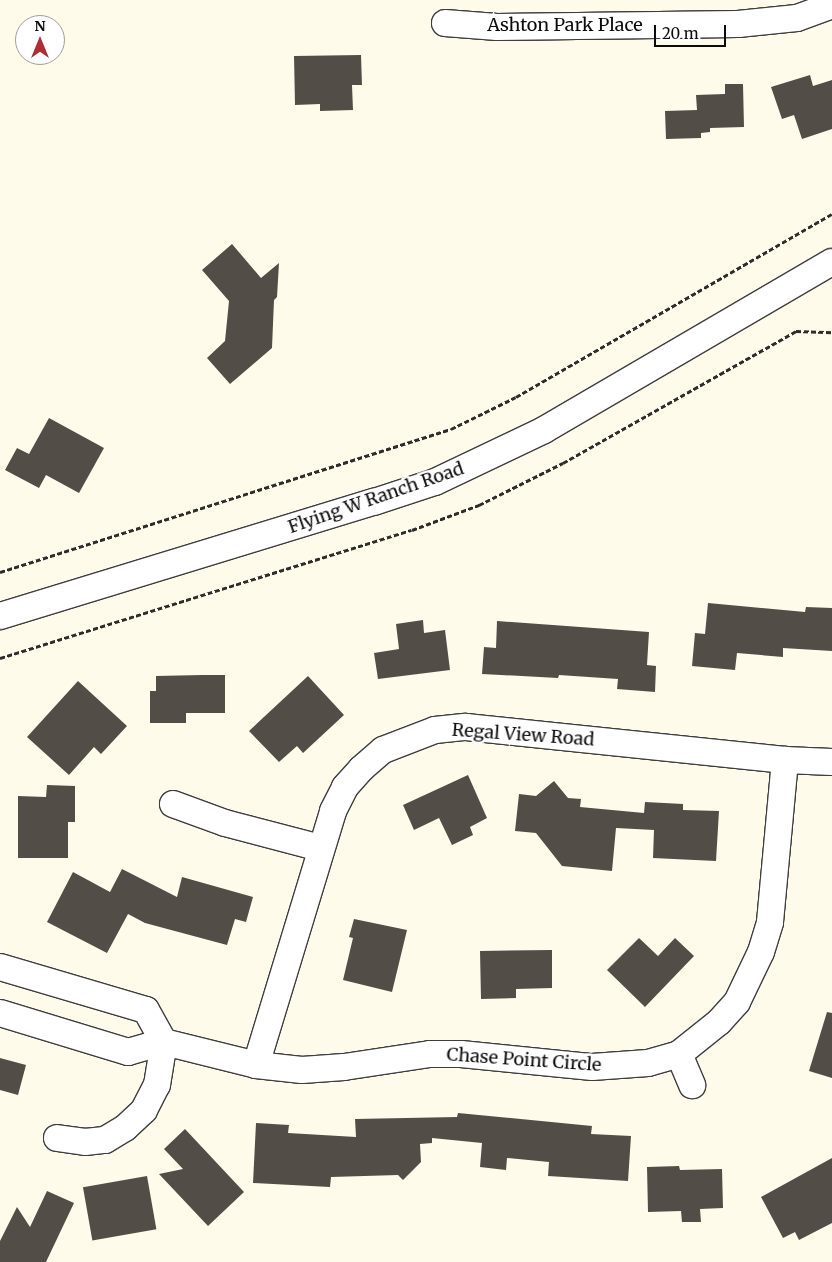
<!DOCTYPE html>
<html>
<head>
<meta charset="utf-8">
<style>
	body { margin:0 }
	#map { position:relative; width:832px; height:1262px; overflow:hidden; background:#fefbeb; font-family:Merriweather,serif }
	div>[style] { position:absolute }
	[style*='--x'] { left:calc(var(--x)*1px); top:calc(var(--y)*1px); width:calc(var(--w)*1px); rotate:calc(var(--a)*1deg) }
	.building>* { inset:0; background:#534d48; transform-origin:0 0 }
	.path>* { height:3px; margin-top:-1.5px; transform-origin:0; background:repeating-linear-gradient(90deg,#2d2d2d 0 5px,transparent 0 7.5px) }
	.roads { filter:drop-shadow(1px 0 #3e3e3e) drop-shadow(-1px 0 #3e3e3e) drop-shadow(0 1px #3e3e3e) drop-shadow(0 -1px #3e3e3e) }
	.minor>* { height:26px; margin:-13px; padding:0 13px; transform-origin:13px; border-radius:13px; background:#fff }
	span { translate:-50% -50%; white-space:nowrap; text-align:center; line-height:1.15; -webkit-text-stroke:5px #fff; paint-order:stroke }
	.street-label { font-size:18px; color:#0b0b0b }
	.north { position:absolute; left:15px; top:15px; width:50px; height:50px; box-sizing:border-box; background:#fff; border:1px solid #9d9d9d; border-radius:50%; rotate:0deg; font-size:14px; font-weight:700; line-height:20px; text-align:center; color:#0b0b0b }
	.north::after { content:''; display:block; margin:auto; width:18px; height:22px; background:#b12d2f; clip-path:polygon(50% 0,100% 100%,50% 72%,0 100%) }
	.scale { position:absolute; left:654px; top:25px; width:72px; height:22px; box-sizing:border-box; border:2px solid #0b0b0b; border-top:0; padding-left:6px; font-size:15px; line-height:18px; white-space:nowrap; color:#0b0b0b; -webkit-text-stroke:4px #fff; paint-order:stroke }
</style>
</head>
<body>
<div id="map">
	<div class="building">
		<div style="clip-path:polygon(361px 55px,362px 85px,352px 85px,353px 110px,320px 111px,320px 104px,295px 105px,294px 56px)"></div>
		<div style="clip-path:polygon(810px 75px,813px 86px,832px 80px,832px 129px,802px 139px,794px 115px,782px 119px,771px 87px)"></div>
		<div style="clip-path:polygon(725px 84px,743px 84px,744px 127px,710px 128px,710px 132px,701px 133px,701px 138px,666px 139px,665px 111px,697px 110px,696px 95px,725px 94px)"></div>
		<div style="clip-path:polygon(232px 244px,261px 278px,279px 263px,277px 297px,274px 300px,272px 348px,230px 384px,207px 358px,225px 341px,229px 301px,202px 270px)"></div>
		<div style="clip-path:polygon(49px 418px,104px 448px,79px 493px,46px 475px,39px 488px,5px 470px,17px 448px,29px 454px)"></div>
		<div style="clip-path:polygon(708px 603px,805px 612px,806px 607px,832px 608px,832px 651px,783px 648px,783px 657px,737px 653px,735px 670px,692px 666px,695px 633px,705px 634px)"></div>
		<div style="clip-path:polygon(423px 620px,424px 633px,445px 630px,450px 670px,378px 679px,374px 653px,399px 649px,396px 624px)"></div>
		<div style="clip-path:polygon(497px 621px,649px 632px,647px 665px,656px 666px,655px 692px,617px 689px,618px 679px,559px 675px,558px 678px,482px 674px,484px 647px,496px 648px)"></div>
		<div style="clip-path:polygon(202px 675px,225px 675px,225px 713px,186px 713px,186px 723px,150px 723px,150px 691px,156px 691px,156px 676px)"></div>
		<div style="clip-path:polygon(308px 676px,344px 715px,303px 753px,297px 746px,279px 762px,249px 731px)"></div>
		<div style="clip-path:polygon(78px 681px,127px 726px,101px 754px,94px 747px,69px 775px,27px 737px)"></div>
		<div style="clip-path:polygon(468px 775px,487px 818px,470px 827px,473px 835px,452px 845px,439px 818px,414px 830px,403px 805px)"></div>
		<div style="clip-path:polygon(554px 781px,568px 798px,581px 799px,580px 807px,644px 813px,645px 802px,683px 804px,683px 810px,719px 811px,716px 861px,653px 858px,654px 830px,616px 828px,612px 871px,562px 866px,536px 833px,515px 831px,519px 794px,536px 796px)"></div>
		<div style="clip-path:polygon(47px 785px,75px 786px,75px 822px,68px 822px,68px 858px,18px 858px,18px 796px,46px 797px)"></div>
		<div style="clip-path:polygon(122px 869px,177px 897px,182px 877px,253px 897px,246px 922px,235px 919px,227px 945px,145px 923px,128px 914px,107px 953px,47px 922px,73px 872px,110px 892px)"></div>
		<div style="clip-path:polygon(354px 919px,407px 930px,392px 992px,343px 980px,353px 938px,349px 937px)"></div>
		<div style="clip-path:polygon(639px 938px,658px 956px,675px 938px,694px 956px,645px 1007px,607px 970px)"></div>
		<div style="clip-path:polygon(552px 950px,552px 988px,516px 989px,516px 998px,481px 999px,480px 951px)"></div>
		<div style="clip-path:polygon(827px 1012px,832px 1013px,832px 1078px,809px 1071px)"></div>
		<div style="clip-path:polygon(0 1058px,26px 1065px,18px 1095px,0 1090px)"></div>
		<div style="clip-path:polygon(458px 1113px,592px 1126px,591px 1134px,631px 1136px,628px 1181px,548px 1176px,549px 1162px,507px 1158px,506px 1170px,480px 1167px,482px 1143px,432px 1138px,432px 1143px,420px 1144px,421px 1162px,403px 1180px,398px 1175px,331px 1177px,330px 1187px,253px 1183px,256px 1123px,289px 1125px,288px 1133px,356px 1137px,355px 1119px,457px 1117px)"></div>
		<div style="clip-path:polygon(185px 1129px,244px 1192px,208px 1226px,159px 1174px,183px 1169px,164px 1149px)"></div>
		<div style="clip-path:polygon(832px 1158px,832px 1223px,799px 1240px,795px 1232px,783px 1238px,761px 1197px)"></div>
		<div style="clip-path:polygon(679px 1166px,680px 1170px,722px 1169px,723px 1208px,700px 1209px,701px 1222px,682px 1222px,681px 1211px,648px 1212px,647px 1167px)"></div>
		<div style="left:147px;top:1176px;width:54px;height:65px;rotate:80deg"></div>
		<div style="clip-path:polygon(47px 1191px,74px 1203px,46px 1262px,0 1262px,0 1241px,17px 1207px,30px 1227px)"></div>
	</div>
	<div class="path">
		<div style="--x:0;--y:572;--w:473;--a:-17.6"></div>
		<div style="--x:451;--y:429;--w:72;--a:-26.2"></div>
		<div style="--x:516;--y:397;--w:365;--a:-30.1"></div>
		<div style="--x:0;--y:658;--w:431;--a:-17.3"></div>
		<div style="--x:412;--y:530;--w:72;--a:-20.5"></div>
		<div style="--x:479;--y:505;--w:94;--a:-26.6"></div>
		<div style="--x:563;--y:463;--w:268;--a:-29.5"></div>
		<div style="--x:796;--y:331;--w:36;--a:2"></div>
	</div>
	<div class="roads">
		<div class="minor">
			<div style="--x:445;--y:23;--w:52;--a:4.4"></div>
			<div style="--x:497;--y:27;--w:241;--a:-0.7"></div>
			<div style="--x:738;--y:24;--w:59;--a:-5.8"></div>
			<div style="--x:797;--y:18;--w:37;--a:-20"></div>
			<div style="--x:0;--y:616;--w:391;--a:-17"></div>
			<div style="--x:374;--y:502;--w:64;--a:-18.2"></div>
			<div style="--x:435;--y:482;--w:121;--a:-25.5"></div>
			<div style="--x:544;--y:430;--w:333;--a:-30.3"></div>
			<div style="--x:173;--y:804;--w:55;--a:20.1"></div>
			<div style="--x:225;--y:823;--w:98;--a:14.7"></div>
			<div style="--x:0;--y:967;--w:152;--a:16.4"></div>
			<div style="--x:146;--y:1010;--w:37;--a:61"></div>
			<div style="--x:0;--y:1013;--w:134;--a:16.9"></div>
			<div style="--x:128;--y:1052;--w:37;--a:-16"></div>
			<div style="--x:164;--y:1042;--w:95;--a:14"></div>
			<div style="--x:256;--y:1065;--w:46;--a:6.2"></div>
			<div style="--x:302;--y:1070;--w:42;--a:-4.1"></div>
			<div style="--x:344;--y:1067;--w:87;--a:-8.6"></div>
			<div style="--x:430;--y:1054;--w:31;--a:0"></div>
			<div style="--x:461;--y:1054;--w:132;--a:5.7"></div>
			<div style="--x:592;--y:1067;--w:56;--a:-4.1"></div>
			<div style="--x:648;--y:1063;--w:32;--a:-16"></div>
			<div style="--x:679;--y:1054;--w:51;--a:-38.7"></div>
			<div style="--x:719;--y:1022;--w:27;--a:-48"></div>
			<div style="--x:737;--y:1002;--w:55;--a:-64.4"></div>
			<div style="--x:761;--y:952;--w:31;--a:-73"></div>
			<div style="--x:770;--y:922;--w:163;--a:-84.7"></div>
			<div style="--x:679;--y:1054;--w:34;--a:67"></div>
			<div style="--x:256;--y:1065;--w:265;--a:-73.1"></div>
			<div style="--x:333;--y:811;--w:27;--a:-63"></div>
			<div style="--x:345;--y:787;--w:24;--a:-48"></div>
			<div style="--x:361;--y:769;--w:29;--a:-41"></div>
			<div style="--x:383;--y:750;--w:56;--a:-21"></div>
			<div style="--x:435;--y:730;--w:31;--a:-6"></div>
			<div style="--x:466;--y:727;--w:321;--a:5.9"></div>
			<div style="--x:785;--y:760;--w:47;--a:2.4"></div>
			<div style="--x:57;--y:1138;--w:28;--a:8"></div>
			<div style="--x:85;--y:1142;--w:20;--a:-6"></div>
			<div style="--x:105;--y:1140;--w:23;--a:-31"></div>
			<div style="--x:125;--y:1128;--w:26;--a:-43"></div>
			<div style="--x:144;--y:1110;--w:28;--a:-63"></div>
			<div style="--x:157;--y:1085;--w:44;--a:-80.8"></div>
		</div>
	</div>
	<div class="street-label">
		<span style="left:565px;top:25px">Ashton Park Place</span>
		<span style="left:376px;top:498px;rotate:-19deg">Flying W Ranch Road</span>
		<span style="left:523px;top:735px;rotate:4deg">Regal View Road</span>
		<span style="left:524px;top:1060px;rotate:4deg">Chase Point Circle</span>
	</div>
	<div class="north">N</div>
	<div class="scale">20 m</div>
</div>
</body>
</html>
